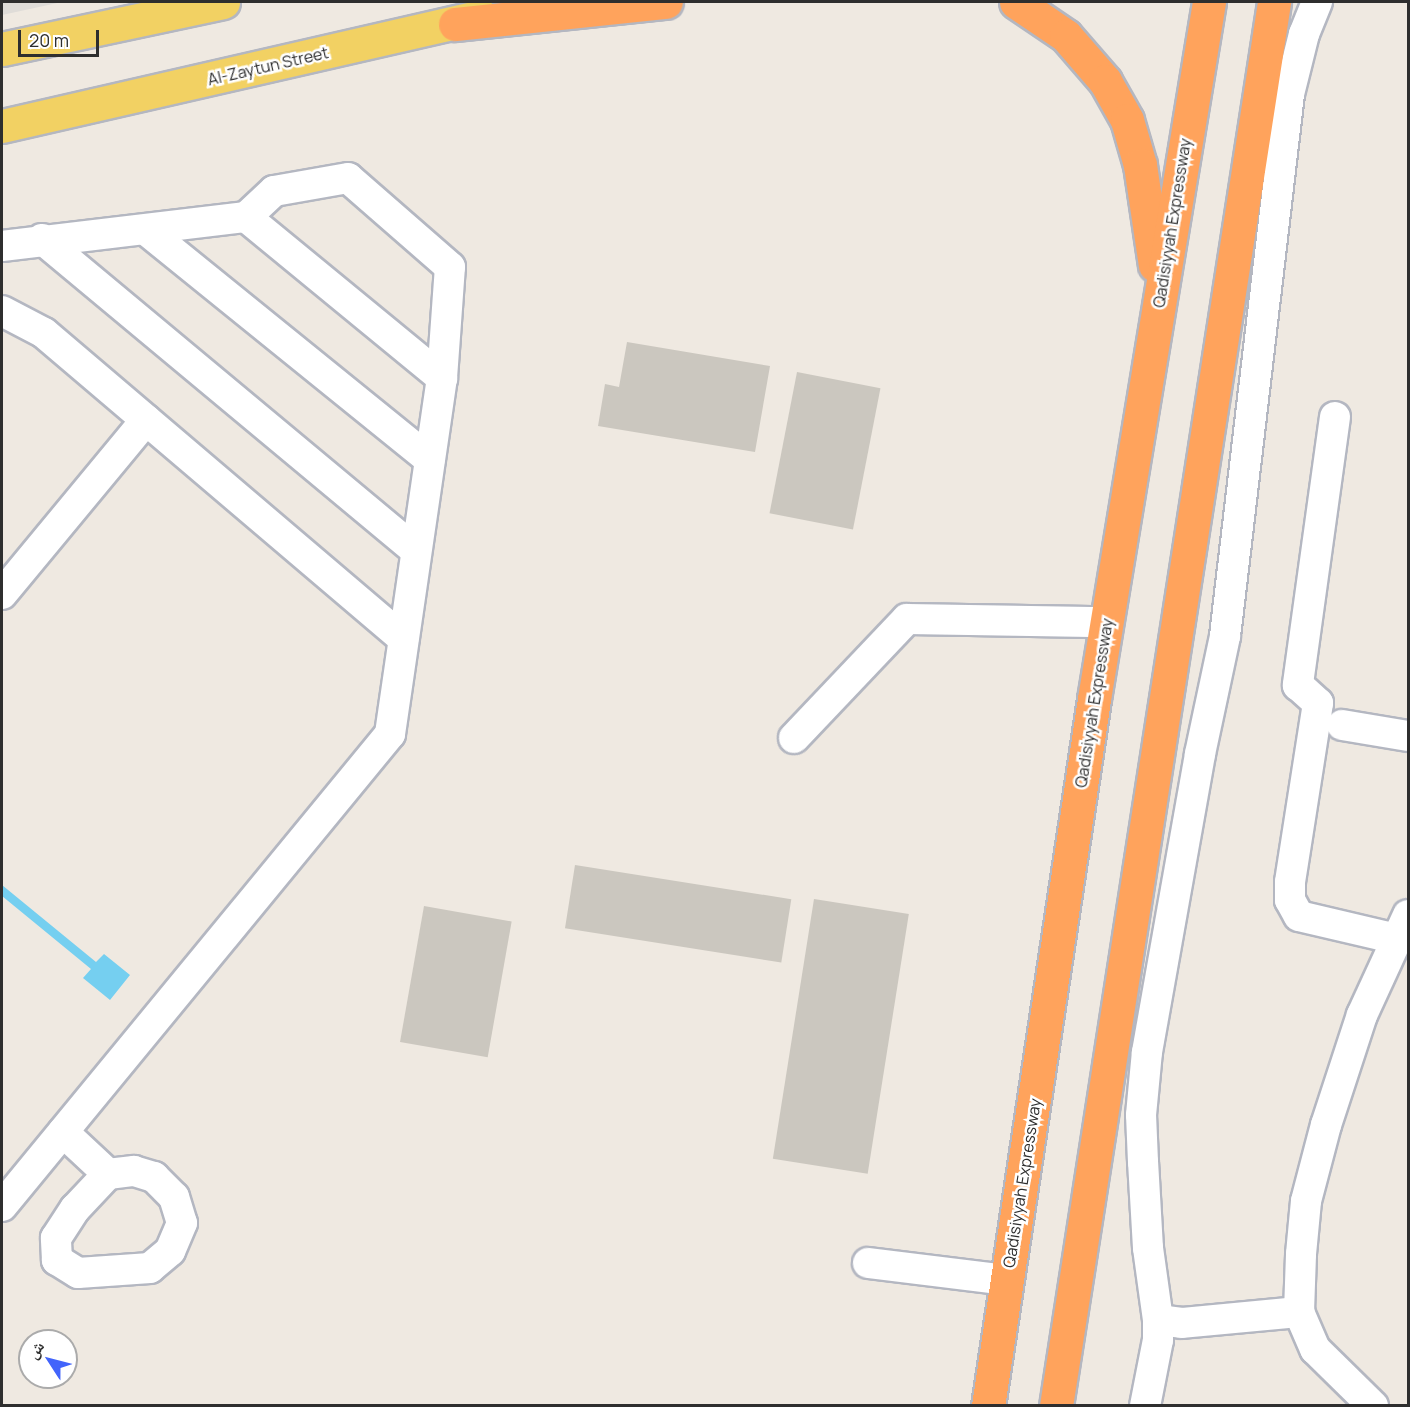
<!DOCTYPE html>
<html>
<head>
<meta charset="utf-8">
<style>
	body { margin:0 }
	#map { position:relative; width:1410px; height:1407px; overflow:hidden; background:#efe9e1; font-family:Manrope,"Noto Naskh Arabic",sans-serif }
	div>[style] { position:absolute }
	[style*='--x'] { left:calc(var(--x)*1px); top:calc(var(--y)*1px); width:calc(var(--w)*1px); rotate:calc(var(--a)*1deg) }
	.plaza>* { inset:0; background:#dfdcd8 }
	.water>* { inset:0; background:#75cff0 }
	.building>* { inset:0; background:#cbc7bf; transform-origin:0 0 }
	.roads { filter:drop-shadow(2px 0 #b4b7c1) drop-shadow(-2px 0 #b4b7c1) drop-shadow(0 2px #b4b7c1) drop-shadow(0 -2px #b4b7c1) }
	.minor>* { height:30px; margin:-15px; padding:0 15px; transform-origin:15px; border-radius:15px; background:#fff }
	.major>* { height:33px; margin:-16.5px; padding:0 16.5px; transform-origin:16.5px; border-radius:16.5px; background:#f2d163 }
	.highway>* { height:33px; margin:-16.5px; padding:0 16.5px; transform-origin:16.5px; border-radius:16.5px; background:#ffa35c }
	span { translate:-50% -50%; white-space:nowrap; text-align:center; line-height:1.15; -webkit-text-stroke:5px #fff; paint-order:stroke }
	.street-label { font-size:16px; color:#2e2e2e }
	.frame { position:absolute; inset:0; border:3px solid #2e2e2e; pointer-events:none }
	.north { position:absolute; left:18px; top:1329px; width:60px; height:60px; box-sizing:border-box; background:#fff; border:2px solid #ababab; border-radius:50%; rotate:306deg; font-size:16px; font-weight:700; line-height:24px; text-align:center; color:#2e2e2e }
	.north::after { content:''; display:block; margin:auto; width:21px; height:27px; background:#4264fb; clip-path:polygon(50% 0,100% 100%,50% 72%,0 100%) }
	.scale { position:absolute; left:18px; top:30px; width:81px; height:27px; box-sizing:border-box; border:3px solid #2e2e2e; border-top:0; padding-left:8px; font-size:18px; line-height:21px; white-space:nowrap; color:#2e2e2e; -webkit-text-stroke:4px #fff; paint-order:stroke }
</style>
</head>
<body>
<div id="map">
	<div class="plaza">
		<div style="clip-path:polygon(2px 2px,62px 2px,2px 15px)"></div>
	</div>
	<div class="water">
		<div style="clip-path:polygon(2px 885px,96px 962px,104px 954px,130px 975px,110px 1000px,83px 978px,91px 969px,2px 896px)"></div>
	</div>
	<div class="building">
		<div style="clip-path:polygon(627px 342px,770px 366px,755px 452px,598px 426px,605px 384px,619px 387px)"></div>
		<div style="left:797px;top:372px;width:85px;height:144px;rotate:11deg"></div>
		<div style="left:575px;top:865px;width:219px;height:64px;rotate:9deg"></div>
		<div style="left:814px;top:899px;width:96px;height:263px;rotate:9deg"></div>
		<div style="left:424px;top:906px;width:89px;height:138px;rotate:10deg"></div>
	</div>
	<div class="roads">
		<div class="minor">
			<div style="--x:146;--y:230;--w:365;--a:39"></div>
			<div style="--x:42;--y:239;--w:487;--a:39.8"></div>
			<div style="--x:2;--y:246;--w:246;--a:-6.8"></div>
			<div style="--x:246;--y:217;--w:254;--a:39.4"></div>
			<div style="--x:2;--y:311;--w:47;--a:27.6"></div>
			<div style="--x:44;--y:333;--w:472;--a:40.4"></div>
			<div style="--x:1335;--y:417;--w:271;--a:97.9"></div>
			<div style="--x:1298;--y:685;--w:27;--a:42"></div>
			<div style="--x:1318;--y:703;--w:181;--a:98.9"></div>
			<div style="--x:1290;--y:882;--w:18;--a:90"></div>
			<div style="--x:1290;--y:900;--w:18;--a:61"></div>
			<div style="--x:1299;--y:916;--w:101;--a:13.2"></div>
			<div style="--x:2;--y:594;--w:226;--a:-50.4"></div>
			<div style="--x:1342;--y:725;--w:67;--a:9.5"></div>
			<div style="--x:794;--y:738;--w:164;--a:-46.5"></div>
			<div style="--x:907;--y:619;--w:200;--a:0.9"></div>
			<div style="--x:63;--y:1132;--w:62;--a:43"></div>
			<div style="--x:108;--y:1174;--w:26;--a:-7"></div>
			<div style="--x:134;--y:1171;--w:21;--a:17"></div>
			<div style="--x:154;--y:1177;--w:28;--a:45"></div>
			<div style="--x:174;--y:1197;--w:27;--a:73"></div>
			<div style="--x:182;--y:1223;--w:30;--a:113"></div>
			<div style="--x:170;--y:1251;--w:26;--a:140"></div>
			<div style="--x:150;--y:1268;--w:72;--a:176"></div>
			<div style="--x:78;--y:1273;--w:25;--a:-148"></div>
			<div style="--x:57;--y:1260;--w:22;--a:-93"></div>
			<div style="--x:56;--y:1238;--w:35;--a:-57"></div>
			<div style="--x:75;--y:1209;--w:48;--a:-46.7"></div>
			<div style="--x:2;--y:1206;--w:611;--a:-50.58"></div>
			<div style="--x:390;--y:734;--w:360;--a:-81.7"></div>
			<div style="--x:442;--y:378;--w:111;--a:-85.9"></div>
			<div style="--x:450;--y:267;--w:135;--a:-138.9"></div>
			<div style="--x:348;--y:178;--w:75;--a:170"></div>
			<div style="--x:274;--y:191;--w:38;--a:137"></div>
			<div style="--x:868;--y:1263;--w:140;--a:7"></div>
			<div style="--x:1158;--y:1320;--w:73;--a:-97.9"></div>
			<div style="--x:1148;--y:1248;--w:86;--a:-93.3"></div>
			<div style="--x:1143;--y:1162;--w:47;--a:-92.4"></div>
			<div style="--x:1141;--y:1115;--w:63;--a:-84.6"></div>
			<div style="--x:1147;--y:1052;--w:303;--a:-79.9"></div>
			<div style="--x:1200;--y:754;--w:121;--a:-78"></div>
			<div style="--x:1225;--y:636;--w:546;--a:-83.27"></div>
			<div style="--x:1289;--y:94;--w:62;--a:-76"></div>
			<div style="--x:1304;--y:34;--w:35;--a:-68"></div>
			<div style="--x:1145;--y:1406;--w:67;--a:-78.9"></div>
			<div style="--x:1158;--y:1340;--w:20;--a:-90"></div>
			<div style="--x:1158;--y:1320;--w:24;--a:7"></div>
			<div style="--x:1182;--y:1323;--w:118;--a:-5.4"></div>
			<div style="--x:1373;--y:1406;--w:81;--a:-135.5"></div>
			<div style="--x:1315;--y:1349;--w:40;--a:-113.4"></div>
			<div style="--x:1299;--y:1312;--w:58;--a:-88"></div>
			<div style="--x:1301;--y:1254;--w:53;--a:-84.6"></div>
			<div style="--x:1306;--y:1201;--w:79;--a:-75.3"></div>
			<div style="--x:1326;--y:1125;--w:116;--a:-71.9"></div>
			<div style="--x:1362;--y:1015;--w:110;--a:-65.3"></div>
		</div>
		<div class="major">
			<div style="--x:2;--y:49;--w:226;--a:-12"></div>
			<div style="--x:2;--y:126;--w:492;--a:-12.9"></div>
		</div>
		<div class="highway">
			<div style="--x:1016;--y:2;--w:60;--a:34.2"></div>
			<div style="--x:1066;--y:36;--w:60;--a:49.1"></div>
			<div style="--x:1105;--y:81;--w:45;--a:60.6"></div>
			<div style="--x:1127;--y:120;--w:47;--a:73.9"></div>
			<div style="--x:1140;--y:165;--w:101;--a:81.5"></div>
			<div style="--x:455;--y:24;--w:212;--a:-6"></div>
			<div style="--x:988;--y:1406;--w:715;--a:-81.47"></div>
			<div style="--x:1094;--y:699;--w:706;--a:-80.63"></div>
			<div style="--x:1056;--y:1406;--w:1421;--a:-81.17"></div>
		</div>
	</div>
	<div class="street-label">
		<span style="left:268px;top:66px;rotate:-13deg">Al-Zaytun Street</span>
		<span style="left:1172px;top:223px;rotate:-81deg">Qadisiyyah Expressway</span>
		<span style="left:1094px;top:703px;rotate:-81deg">Qadisiyyah Expressway</span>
		<span style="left:1022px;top:1183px;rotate:-81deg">Qadisiyyah Expressway</span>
	</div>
	<div class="frame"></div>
	<div class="north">ش</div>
	<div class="scale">20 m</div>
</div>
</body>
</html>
